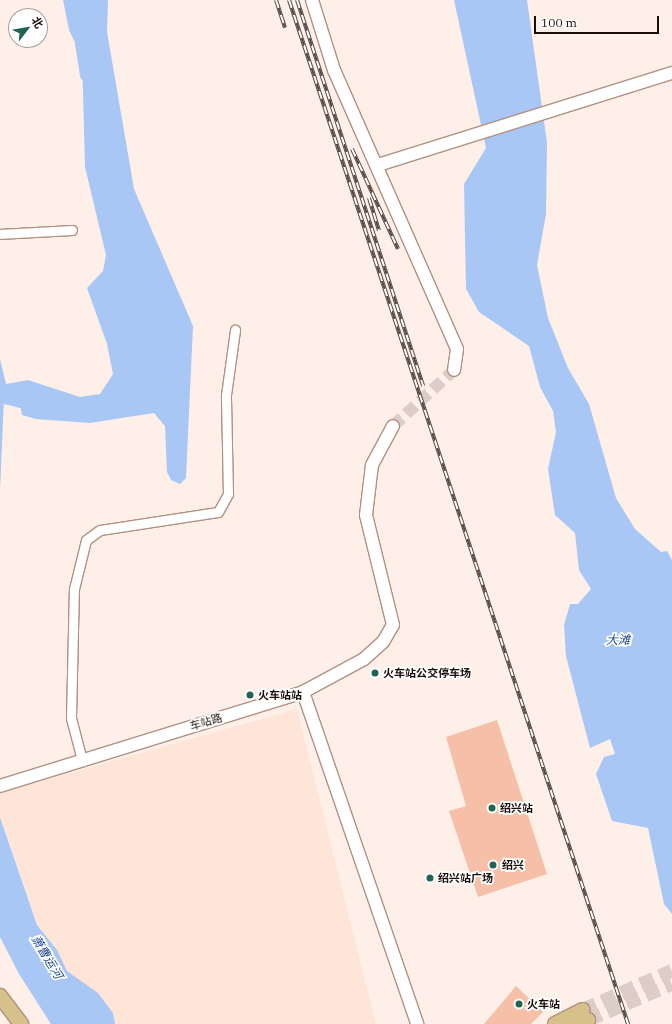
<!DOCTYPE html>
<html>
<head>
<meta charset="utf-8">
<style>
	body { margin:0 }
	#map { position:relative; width:672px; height:1024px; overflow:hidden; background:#feefe8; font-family:"IBM Plex Serif","Noto Sans SC",serif }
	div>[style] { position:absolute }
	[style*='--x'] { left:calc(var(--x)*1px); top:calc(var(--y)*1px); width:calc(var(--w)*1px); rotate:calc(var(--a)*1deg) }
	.built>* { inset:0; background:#ffe4d8 }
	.water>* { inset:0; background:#a9c7f4 }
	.canal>* { height:9px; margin:-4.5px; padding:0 4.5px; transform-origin:4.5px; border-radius:4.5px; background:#a9c7f4 }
	.building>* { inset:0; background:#f6bfa7 }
	.secondary-tunnel>* { height:12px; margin-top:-6px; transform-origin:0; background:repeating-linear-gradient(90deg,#dccdc6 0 12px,transparent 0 18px) }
	.primary-tunnel>* { height:14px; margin-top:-7px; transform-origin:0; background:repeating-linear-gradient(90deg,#dccdc6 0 14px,transparent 0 21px) }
	.roads { filter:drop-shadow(1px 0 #b29081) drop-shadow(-1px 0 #b29081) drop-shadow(0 1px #b29081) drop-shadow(0 -1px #b29081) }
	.street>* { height:9px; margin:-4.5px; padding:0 4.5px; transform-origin:4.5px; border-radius:4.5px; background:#fff }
	.secondary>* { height:12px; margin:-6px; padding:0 6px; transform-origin:6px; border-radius:6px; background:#fff }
	.primary>* { height:14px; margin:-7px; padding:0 7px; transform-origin:7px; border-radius:7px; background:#d7c18b }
	.rail>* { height:4px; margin-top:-2px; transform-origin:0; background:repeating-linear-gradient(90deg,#fff 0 8px,#564943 0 16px); box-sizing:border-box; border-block:1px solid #564943 }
	.dots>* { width:11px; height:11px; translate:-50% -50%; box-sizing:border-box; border:2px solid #fff; border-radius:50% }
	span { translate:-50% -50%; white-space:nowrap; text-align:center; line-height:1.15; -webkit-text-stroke:3.5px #fff; paint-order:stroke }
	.poi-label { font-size:11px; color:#1a0e08; font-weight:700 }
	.left { translate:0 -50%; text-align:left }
	.street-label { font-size:11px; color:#1a0e08 }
	.water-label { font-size:12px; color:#1d498b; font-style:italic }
	.north { position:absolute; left:8px; top:8px; width:40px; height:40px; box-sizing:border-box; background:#fff; border:1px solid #a39f9c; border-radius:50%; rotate:59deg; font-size:11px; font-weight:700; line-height:16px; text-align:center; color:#1a0e08 }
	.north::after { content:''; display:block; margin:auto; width:14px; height:18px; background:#226453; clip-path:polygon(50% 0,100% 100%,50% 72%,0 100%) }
	.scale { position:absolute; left:534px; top:16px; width:125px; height:18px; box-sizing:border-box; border:2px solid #1a0e08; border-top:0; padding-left:5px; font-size:12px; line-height:14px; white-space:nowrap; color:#1a0e08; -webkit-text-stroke:3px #fff; paint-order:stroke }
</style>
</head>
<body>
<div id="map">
	<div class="built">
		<div style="clip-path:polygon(297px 709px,376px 1024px,92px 1024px,41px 935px,0 814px,0 793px)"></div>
	</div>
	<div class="water">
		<div style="clip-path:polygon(63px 0,108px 0,107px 32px,134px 189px,193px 326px,186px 478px,180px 484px,171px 480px,167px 472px,165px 426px,154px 413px,90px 423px,36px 419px,22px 415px,19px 400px,4px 397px,0 491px,0 359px,6px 384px,28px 380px,80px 397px,100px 394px,113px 374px,107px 344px,87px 288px,103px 271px,106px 255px,85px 167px,82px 57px,69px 30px)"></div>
		<div style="clip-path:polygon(454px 0,527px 0,547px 143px,546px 214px,537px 265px,548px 318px,568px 368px,589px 404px,616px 498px,635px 529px,661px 552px,667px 551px,672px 560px,672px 914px,664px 904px,648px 828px,612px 821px,596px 774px,604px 757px,615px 754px,610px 739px,590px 748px,566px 656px,564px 625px,570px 604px,578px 604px,591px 589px,579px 570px,575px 533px,555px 515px,548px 469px,556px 432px,553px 411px,540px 387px,529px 346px,479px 312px,466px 289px,464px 184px,486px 148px)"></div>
		<div style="clip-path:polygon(0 817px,37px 925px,57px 950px,67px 971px,98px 993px,113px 1013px,115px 1024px,51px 1024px,19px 974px,0 937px)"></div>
	</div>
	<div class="canal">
		<div style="--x:79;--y:43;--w:33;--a:81"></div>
		<div style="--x:0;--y:398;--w:32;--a:14"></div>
	</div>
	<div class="building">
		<div style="clip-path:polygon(497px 720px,547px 874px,478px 897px,449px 811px,466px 806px,446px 737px)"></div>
		<div style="clip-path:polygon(516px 986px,543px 1012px,531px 1024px,484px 1024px)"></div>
	</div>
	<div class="secondary-tunnel">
		<div style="--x:393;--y:426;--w:83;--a:-42.6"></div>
	</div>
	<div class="primary-tunnel">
		<div style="--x:583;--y:1010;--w:97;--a:-23.7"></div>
		<div style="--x:588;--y:1020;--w:91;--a:-23.2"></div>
	</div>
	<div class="roads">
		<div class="street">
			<div style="--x:0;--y:234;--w:72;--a:-3.2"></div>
			<div style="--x:82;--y:760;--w:43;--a:-104.7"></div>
			<div style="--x:71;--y:718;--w:129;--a:-88.7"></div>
			<div style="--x:74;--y:589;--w:50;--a:-76.2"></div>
			<div style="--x:86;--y:540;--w:17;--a:-36"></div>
			<div style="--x:100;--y:530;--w:119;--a:-8.7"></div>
			<div style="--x:218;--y:512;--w:21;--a:-61"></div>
			<div style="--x:228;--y:494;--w:99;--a:-91.2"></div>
			<div style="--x:226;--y:395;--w:66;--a:-82.1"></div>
		</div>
		<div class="secondary">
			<div style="--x:312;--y:0;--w:73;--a:72.6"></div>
			<div style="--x:334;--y:70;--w:305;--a:66.2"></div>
			<div style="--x:457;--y:349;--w:21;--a:98"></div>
			<div style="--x:378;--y:165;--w:308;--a:-17.4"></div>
			<div style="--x:303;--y:692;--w:351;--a:71"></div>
			<div style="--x:0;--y:786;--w:317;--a:-17.2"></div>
			<div style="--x:303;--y:692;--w:69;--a:-28.4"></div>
			<div style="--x:364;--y:659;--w:25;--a:-42"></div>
			<div style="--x:383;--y:642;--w:20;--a:-60"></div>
			<div style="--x:393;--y:625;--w:113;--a:-103.8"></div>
			<div style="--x:366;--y:515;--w:50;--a:-83.2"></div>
			<div style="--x:372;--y:465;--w:44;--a:-61.7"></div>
		</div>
		<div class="primary">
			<div style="--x:0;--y:996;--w:35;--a:53"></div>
			<div style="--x:555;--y:1024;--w:31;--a:-27"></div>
			<div style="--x:579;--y:1024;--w:10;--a:-24"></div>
		</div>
	</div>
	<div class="rail">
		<div style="--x:276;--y:0;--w:29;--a:72"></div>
		<div style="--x:289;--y:0;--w:1079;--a:71.68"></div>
		<div style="--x:297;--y:0;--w:406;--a:71.9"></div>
		<div style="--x:352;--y:149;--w:110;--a:65.3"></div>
		<div style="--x:369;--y:198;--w:34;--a:73"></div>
	</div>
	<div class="dots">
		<div style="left:375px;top:673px;background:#226453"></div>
		<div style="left:250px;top:695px;background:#226453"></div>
		<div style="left:492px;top:808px;background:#226453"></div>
		<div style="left:493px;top:865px;background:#226453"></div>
		<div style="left:430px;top:878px;background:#226453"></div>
		<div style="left:519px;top:1004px;background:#226453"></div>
	</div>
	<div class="poi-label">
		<span class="left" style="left:383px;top:673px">火车站公交停车场</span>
		<span class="left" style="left:258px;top:695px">火车站站</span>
		<span class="left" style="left:500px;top:808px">绍兴站</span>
		<span class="left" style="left:502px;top:865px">绍兴</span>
		<span class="left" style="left:438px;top:878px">绍兴站广场</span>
		<span class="left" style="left:527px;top:1004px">火车站</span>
	</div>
	<div class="street-label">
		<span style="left:206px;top:722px;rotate:-17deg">车站路</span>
	</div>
	<div class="water-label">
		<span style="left:618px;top:640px">大滩</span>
		<span style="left:47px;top:957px;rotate:59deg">萧曹运河</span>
	</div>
	<div class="north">北</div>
	<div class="scale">100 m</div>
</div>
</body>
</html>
